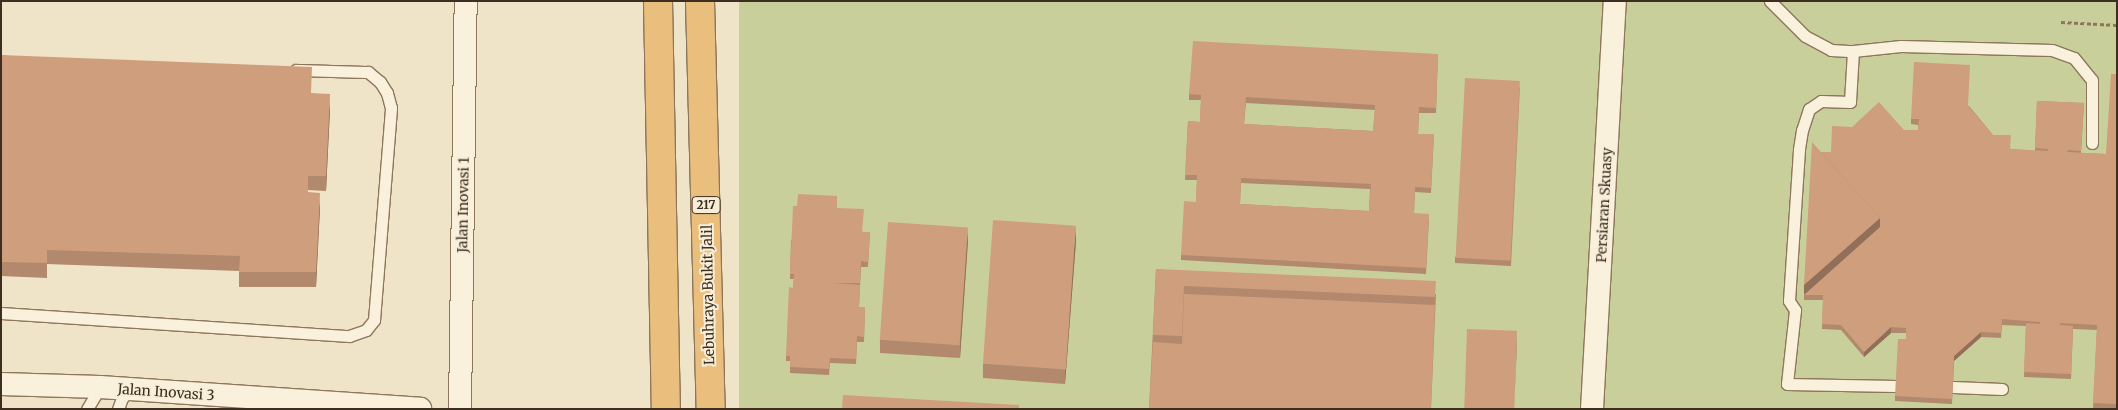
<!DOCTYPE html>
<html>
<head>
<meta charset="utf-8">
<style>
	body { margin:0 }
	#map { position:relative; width:2118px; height:410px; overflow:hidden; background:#f0e4c8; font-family:Merriweather,serif }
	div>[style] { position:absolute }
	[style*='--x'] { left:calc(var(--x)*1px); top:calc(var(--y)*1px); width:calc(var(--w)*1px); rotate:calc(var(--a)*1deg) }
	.green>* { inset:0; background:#c9cf9b; transform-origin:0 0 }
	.path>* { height:3px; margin-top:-1.5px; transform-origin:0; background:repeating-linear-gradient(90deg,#8d765c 0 4px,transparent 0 6.5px) }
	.roads { filter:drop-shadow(1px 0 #8d765c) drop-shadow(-1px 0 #8d765c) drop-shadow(0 1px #8d765c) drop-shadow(0 -1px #8d765c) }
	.service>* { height:11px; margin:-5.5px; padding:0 5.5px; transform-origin:5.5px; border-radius:5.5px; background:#faf1dc }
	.minor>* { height:22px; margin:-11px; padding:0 11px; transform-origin:11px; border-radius:11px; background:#faf1dc }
	.trunk>* { height:28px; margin:-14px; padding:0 14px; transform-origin:14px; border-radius:14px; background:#eabe7c }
	.wall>* { inset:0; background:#b2896c }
	.shaded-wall>* { inset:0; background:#916f58 }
	.building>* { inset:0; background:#cf9f7d; transform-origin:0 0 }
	span { translate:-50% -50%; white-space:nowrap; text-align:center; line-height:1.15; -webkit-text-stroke:4px #f7eed8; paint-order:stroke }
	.shield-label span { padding:1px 4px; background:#f7eed8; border:1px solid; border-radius:4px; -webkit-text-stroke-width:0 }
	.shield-label { font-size:12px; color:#3d2e20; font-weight:700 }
	.street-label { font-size:14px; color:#3d2e20 }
	.frame { position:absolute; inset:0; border:2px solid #3d2e20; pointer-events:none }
</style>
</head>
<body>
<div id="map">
	<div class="green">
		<div style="left:739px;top:1px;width:1378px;height:408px"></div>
	</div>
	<div class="path">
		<div style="--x:2061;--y:22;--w:56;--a:3.1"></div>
	</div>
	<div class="roads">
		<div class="service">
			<div style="--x:1770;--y:1;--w:49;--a:45"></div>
			<div style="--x:1805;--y:36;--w:30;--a:28"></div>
			<div style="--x:1831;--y:50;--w:22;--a:3"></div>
			<div style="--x:1853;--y:51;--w:48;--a:-5.9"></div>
			<div style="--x:1901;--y:46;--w:151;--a:1.5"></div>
			<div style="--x:2052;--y:50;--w:23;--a:20"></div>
			<div style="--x:2074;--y:58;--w:28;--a:51"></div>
			<div style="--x:2092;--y:80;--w:63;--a:90"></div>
			<div style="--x:1853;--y:51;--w:51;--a:93.4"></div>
			<div style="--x:1850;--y:102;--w:29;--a:-178"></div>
			<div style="--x:1821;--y:101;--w:14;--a:146"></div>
			<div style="--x:1809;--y:109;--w:22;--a:108"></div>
			<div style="--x:1802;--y:130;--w:20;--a:99"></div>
			<div style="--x:1799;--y:150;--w:151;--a:93.8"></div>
			<div style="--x:1789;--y:301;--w:11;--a:56"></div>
			<div style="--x:1795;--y:310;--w:74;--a:96.2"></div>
			<div style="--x:1787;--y:384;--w:109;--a:1.1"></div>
			<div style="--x:1;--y:313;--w:349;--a:3.8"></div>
			<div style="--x:349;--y:336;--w:18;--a:-19"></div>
			<div style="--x:366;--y:330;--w:13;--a:-51"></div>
			<div style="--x:374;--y:320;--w:213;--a:-85.4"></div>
			<div style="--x:391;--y:108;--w:16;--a:-105"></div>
			<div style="--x:387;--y:93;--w:13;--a:-122"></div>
			<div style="--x:380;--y:82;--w:16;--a:-140"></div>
			<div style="--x:368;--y:72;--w:72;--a:-178.4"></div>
			<div style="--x:1953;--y:387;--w:49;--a:2.3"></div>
			<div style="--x:87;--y:409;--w:26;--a:-59"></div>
			<div style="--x:118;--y:409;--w:12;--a:-70"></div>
			<div style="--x:122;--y:398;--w:11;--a:-45"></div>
		</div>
		<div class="minor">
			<div style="--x:1;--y:384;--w:99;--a:1.7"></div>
			<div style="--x:100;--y:387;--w:321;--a:3.9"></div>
			<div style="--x:460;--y:409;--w:408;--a:-89.2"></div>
			<div style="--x:1592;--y:409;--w:409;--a:-86.8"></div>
		</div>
		<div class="trunk">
			<div style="--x:658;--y:1;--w:408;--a:88.9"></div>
			<div style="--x:700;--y:1;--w:408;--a:88.5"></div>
		</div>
	</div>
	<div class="wall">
		<div style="clip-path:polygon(evenodd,1438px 54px,1436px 113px,1419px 113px,1418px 134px,1434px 134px,1431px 193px,1415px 192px,1414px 213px,1429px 219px,1426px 274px,1181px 260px,1181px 255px,1196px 202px,1197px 180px,1185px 180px,1188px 121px,1200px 122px,1201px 100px,1189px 100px,1189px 94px,1438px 54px,1246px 103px,1375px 110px,1373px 131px,1244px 124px,1246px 103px,1438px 54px,1241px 183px,1370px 189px,1369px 211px,1240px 204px,1241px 183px)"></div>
		<div style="clip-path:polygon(1px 55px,312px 93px,330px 109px,326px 191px,308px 190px,308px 192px,320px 207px,316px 287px,239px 287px,239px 271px,47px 264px,47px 278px,1px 276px)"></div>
		<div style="clip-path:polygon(2117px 74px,2117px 409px,2093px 408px,2097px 330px,2073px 329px,2071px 379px,2024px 377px,2026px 326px,2002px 325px,2001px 338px,1981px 337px,1954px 361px,1952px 404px,1895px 401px,1895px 396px,1906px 339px,1906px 333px,1891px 333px,1864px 357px,1841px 330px,1822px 329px,1823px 300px,1804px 300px,1804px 285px,1821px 152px,1831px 152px,1904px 130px,1918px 130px,1918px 125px,1911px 124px,1911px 119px,1969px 106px,1993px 135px,2011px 149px,2035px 151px,2037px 101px,2084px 103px,2081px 153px,2106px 154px)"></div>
		<div style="clip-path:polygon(1520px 86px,1511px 266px,1455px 263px,1455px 258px)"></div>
		<div style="clip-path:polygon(837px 208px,863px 232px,870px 232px,868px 267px,861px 267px,859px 307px,865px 307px,864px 342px,857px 342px,856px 364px,830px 363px,829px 375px,790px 373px,790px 361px,786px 361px,786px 356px,794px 279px,790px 279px,791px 240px)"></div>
		<div style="clip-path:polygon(968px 240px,960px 358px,880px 353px,880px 340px)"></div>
		<div style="clip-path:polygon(1076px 241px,1065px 384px,983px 378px,983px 364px)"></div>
		<div style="clip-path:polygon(1156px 269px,1436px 294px,1431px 409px,1149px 409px)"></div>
	</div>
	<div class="shaded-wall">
		<div style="clip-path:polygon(330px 94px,330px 109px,326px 191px,326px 176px)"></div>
		<div style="clip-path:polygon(320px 193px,320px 207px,316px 287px,316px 272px)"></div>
		<div style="clip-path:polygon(1880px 218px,1880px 233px,1804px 295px,1804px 285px)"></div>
		<div style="clip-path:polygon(1076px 226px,1076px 241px,1065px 384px,1065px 370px)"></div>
		<div style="clip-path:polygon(968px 227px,968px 240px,960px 358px,960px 345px)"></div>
		<div style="clip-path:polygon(1891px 327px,1891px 333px,1864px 357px,1864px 352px)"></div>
		<div style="clip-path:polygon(1517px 331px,1517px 344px,1514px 409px)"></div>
		<div style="clip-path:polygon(1981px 332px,1981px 337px,1954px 361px,1952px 404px,1954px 356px)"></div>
	</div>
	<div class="building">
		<div style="clip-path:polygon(evenodd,1193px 41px,1438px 54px,1436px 108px,1419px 107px,1418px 134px,1434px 134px,1431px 188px,1415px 187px,1414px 213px,1429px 214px,1426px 268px,1181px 255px,1184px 201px,1196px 202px,1197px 175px,1185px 175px,1188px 121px,1200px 122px,1201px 95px,1189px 94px,1193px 41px,1246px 97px,1375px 105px,1373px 131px,1244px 124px,1246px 97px,1193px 41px,1241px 178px,1371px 184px,1369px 211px,1240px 204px,1241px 178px)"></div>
		<div style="clip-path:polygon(1px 55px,312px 67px,311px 93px,330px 94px,326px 176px,308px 176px,308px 192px,320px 193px,316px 272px,239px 272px,240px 256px,47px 250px,47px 263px,1px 262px)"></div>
		<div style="clip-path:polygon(1914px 62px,1970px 65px,1968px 106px,1993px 135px,2011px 135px,2010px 149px,2048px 151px,2048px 149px,2035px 148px,2037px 101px,2084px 103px,2081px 151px,2068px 150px,2067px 152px,2106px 154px,2111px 74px,2117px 74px,2117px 404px,2093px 403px,2097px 325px,2060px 323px,2060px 325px,2073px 326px,2071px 374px,2024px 372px,2026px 323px,2040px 324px,2040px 322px,2002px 319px,2001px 333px,1981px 332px,1954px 356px,1952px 399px,1895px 396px,1898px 339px,1906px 339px,1906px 328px,1891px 327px,1864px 352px,1841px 325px,1822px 324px,1823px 295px,1804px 295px,1880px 227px,1880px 218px,1821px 152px,1831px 152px,1832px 126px,1852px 127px,1879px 102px,1904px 130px,1918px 130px,1919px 119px,1911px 119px)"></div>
		<div style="left:1465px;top:78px;width:55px;height:180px;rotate:3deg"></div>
		<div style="clip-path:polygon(1812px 142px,1880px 218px,1804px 285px)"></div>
		<div style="clip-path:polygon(798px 194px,837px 196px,837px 208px,864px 209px,862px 232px,870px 232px,868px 262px,861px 261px,860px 283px,833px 283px,860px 285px,859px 307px,865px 307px,864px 337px,857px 336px,856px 359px,830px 358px,829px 369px,790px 367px,790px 356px,786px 356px,789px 287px,793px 288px,794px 274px,790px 274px,793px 206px,797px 206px)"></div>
		<div style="left:993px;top:220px;width:83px;height:144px;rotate:4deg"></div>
		<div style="left:888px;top:222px;width:80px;height:118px;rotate:4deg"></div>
		<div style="clip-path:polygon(1156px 269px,1436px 281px,1435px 297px,1184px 286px,1182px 336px,1153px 335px)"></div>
		<div style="clip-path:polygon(1184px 294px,1435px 305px,1431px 409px,1149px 409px,1153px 342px,1182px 344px)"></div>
		<div style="left:1467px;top:329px;width:50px;height:80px;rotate:2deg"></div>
		<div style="clip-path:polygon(843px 395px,1019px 405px,1019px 409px,842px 409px)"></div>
	</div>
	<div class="shield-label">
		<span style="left:706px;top:205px">217</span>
	</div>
	<div class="street-label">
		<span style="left:463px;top:205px;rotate:-89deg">Jalan Inovasi 1</span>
		<span style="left:1604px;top:205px;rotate:-87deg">Persiaran Skuasy</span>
		<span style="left:708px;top:295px;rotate:-91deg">Lebuhraya Bukit Jalil</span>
		<span style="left:166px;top:392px;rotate:4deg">Jalan Inovasi 3</span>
	</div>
	<div class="frame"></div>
</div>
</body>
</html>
